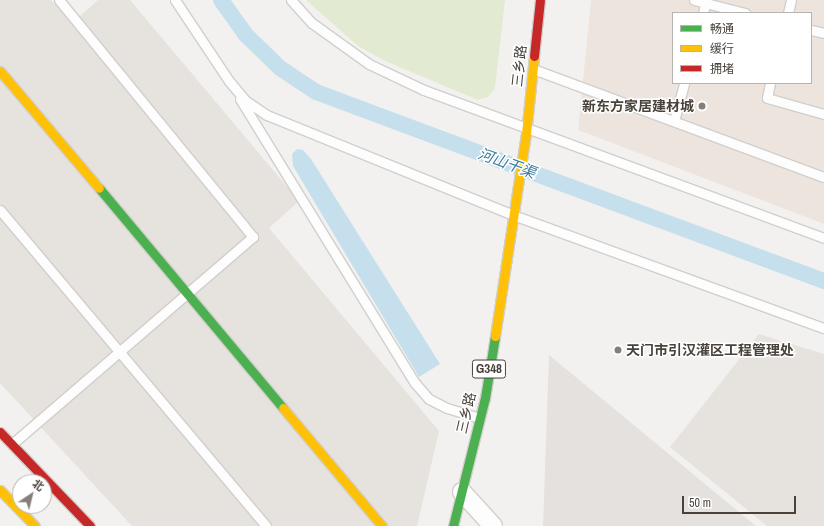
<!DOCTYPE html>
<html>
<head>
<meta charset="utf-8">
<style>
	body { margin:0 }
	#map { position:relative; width:824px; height:526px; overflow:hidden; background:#f3f1ef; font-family:"Archivo Narrow","Noto Sans SC",sans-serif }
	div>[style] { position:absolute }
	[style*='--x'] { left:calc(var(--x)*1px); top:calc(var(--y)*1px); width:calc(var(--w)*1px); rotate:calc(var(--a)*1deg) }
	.residential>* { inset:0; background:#e6e2de }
	.commercial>* { inset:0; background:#ede5dd }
	.industrial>* { inset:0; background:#e5e1df }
	.green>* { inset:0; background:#e3ead2 }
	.water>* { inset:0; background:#c5e0ec }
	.canal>* { height:16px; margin:-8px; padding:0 8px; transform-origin:8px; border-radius:8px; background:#c5e0ec }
	.roads { filter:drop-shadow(1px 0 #d1cfcc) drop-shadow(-1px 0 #d1cfcc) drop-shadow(0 1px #d1cfcc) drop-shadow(0 -1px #d1cfcc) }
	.lane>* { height:9px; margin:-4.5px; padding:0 4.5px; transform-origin:4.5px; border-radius:4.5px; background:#fdfdfd }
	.street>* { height:18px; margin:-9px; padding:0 9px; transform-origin:9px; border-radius:9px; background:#fdfdfd }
	.fast>* { height:9px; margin:-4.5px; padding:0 4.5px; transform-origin:4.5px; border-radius:4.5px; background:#4caf50 }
	.slow>* { height:9px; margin:-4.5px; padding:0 4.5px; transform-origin:4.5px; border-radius:4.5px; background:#ffc107 }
	.jam>* { height:9px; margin:-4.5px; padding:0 4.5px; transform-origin:4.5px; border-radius:4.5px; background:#c62828 }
	.dots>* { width:11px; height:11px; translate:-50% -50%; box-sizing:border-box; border:2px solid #fff; border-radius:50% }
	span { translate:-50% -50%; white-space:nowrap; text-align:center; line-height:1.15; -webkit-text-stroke:3px #fff; paint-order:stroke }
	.shield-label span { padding:1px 3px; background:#fff; border:1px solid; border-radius:3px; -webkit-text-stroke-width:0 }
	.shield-label { font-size:13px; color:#49423b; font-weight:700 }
	.street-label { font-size:14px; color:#49423b }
	.poi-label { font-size:14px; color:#49423b; font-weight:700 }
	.right { translate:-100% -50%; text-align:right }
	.left { translate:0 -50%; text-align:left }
	.water-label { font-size:15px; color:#3a7c9c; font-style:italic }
	.legend { position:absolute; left:672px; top:12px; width:140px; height:72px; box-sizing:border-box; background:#fff; border:1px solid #b6b3b1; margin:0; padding:5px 7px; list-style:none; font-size:12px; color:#49423b }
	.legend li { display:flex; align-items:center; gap:8px; height:20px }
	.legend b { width:20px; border:1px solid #b6b3b1 }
	.north { position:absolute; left:12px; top:474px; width:40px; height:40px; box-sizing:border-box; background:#fff; border:1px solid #b6b3b1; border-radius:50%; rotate:35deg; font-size:11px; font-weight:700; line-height:16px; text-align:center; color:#49423b }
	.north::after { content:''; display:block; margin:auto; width:14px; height:18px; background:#847f7a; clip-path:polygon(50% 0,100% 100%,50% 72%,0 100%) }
	.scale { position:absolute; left:682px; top:496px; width:114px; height:18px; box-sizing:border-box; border:2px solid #49423b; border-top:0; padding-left:5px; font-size:12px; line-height:14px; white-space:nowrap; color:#49423b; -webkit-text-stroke:3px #fff; paint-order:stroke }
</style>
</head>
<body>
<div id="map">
	<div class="residential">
		<div style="clip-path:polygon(0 0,51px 0,72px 23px,98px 0,130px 0,299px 201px,269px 228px,439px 431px,417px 526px,132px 526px,0 383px)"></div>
		<div style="clip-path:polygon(759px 334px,824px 354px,824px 526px,767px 526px,670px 447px)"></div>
	</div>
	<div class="commercial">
		<div style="clip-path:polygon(evenodd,591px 0,824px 0,824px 224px,578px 130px,591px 0,673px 13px,811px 13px,811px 83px,673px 83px,673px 13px)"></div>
	</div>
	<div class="industrial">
		<div style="clip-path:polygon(549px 355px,756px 526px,543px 526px)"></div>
	</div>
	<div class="green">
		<div style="clip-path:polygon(306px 0,505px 0,495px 88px,488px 97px,478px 100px,385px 61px,358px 46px)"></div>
	</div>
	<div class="water">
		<div style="clip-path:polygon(297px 149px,303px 150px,311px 159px,440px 364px,419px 377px,293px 166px,292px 154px)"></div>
	</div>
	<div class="canal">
		<div style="--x:221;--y:0;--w:43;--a:54.5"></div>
		<div style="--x:246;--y:35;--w:47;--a:44.1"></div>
		<div style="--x:280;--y:68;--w:43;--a:33.7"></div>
		<div style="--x:316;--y:92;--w:542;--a:20.41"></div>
	</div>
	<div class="roads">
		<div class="lane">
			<div style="--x:175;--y:0;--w:97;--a:56.3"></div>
			<div style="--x:229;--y:81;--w:26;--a:50"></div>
			<div style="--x:246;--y:101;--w:25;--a:34"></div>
			<div style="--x:267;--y:115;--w:266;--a:22.1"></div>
			<div style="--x:513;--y:215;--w:331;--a:20"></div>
			<div style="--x:291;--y:0;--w:31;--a:48"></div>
			<div style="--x:312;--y:23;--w:70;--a:35.7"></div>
			<div style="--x:369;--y:64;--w:61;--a:25.3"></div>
			<div style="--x:424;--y:90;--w:427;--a:20.3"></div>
			<div style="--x:694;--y:0;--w:53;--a:14.3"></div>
			<div style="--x:703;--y:13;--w:13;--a:-77"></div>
			<div style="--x:788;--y:13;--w:13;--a:-77"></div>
			<div style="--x:811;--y:30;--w:13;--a:13"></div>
			<div style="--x:533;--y:69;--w:310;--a:20.4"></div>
			<div style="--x:770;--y:83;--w:15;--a:101"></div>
			<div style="--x:767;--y:98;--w:59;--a:15.7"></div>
			<div style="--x:240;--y:99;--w:334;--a:58.4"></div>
			<div style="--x:415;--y:383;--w:21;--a:49"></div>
			<div style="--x:429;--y:399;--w:20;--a:27"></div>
			<div style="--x:447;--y:408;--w:34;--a:17"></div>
			<div style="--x:674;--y:121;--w:39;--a:-75"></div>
			<div style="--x:0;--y:210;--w:413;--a:49.9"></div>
			<div style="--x:12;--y:444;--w:318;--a:-40.7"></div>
			<div style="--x:253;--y:237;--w:306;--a:-129.3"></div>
		</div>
		<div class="street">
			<div style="--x:462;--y:492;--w:46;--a:47.6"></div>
		</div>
		<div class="fast">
			<div style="--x:99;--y:188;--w:287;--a:50.1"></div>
			<div style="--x:453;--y:526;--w:132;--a:-76"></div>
			<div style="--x:485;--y:398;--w:63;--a:-80.8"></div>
		</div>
		<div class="slow">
			<div style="--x:0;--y:71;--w:153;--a:49.8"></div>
			<div style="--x:495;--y:336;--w:204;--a:-81.3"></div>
			<div style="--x:526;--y:134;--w:78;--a:-84.1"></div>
			<div style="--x:283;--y:408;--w:154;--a:50"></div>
			<div style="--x:0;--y:490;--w:50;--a:45.8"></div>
		</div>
		<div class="jam">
			<div style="--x:534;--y:56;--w:56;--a:-83.9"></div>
			<div style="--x:0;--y:432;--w:130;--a:46.2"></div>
		</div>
	</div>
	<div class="dots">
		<div style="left:702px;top:106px;background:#847f7a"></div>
		<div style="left:618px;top:350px;background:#847f7a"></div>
	</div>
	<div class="shield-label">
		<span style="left:489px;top:369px">G348</span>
	</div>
	<div class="street-label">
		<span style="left:519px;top:66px;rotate:-84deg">三乡路</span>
		<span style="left:466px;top:413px;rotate:-77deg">三乡路</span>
	</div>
	<div class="poi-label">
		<span class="right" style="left:694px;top:106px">新东方家居建材城</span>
		<span class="left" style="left:626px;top:350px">天门市引汉灌区工程管理处</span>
	</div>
	<div class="water-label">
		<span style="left:507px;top:163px;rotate:20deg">河山干渠</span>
	</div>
	<ul class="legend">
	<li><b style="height:5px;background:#4caf50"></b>畅通</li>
	<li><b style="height:5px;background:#ffc107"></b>缓行</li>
	<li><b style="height:5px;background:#c62828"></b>拥堵</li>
	</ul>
	<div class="north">北</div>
	<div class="scale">50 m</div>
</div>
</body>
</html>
